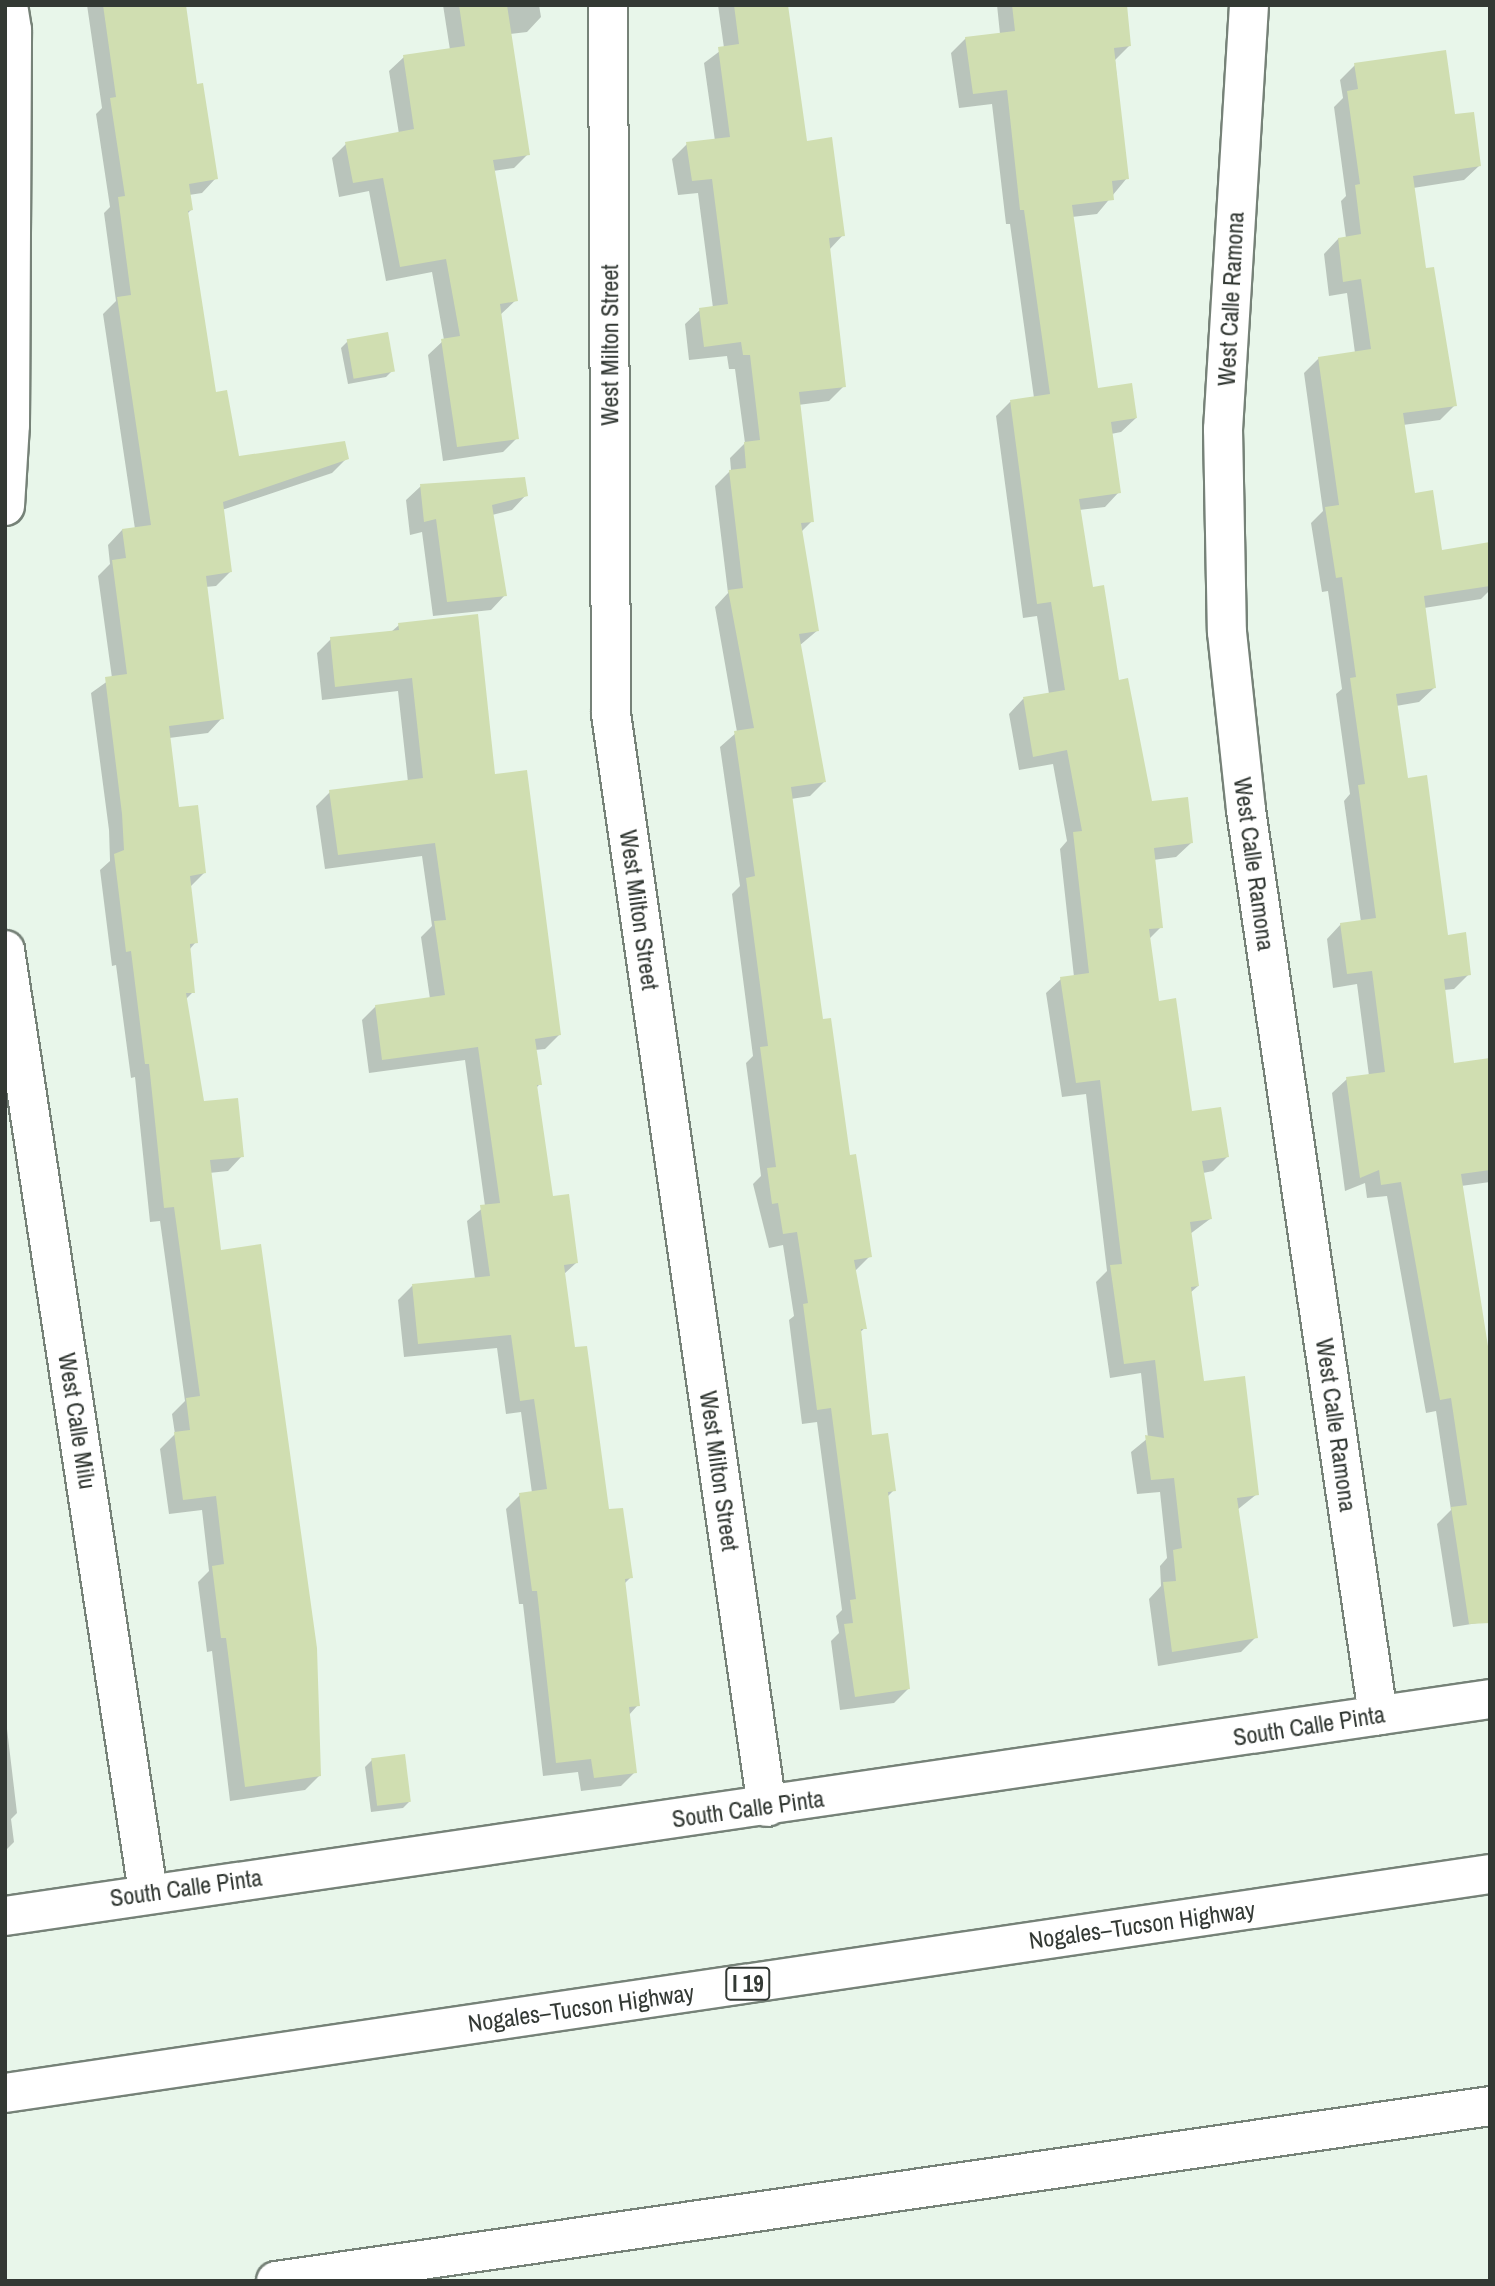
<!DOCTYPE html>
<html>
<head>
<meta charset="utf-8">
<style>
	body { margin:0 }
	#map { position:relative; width:1495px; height:2286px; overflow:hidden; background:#e8f6ea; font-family:"Archivo Narrow",sans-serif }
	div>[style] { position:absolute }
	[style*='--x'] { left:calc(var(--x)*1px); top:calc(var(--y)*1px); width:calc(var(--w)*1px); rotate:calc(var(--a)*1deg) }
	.shadow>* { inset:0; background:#0003 }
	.building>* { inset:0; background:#d0deb1; transform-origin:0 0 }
	.roads { filter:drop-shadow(2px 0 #768278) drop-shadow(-2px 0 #768278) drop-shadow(0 2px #768278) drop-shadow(0 -2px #768278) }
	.street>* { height:38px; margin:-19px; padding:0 19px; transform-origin:19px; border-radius:19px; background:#fff }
	.highway>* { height:38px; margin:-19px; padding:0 19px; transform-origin:19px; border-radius:19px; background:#fff }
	span { translate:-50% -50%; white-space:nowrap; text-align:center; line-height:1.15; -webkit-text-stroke:5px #fff; paint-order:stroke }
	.shield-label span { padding:2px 5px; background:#fff; border:2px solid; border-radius:5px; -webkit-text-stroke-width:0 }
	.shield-label { font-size:23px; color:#333934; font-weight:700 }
	.street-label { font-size:24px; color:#333934 }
	.frame { position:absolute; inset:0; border:7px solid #333934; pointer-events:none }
</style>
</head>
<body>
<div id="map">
	<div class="shadow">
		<div style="clip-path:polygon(87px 5px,184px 5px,195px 86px,216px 178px,202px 193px,189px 195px,191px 210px,187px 214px,215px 394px,237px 458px,347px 458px,332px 473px,222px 510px,231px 571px,216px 586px,205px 587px,222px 718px,208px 733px,169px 738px,178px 809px,204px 873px,190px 887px,196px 942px,189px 950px,193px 992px,185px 1000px,202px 1103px,242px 1156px,228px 1171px,209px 1173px,219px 1252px,320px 1775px,305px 1790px,230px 1801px,212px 1651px,207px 1652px,198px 1582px,209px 1571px,202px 1510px,169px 1514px,160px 1449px,175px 1434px,172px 1414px,185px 1401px,160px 1221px,150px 1222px,135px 1077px,131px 1078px,116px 965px,112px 966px,100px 870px,110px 861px,109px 830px,91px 693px,112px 678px,98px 576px,110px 564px,108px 545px,122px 530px,135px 529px,103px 314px,116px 301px,104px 213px,110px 207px,96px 114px,102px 108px)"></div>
		<div style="clip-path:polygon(443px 5px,539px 5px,541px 17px,527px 32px,510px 34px,528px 154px,514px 168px,493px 171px,516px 300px,500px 315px,517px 438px,503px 452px,443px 461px,428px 355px,444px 340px,432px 272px,386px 281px,369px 191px,339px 197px,332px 158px,346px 144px,399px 134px,389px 71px,404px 57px,450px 50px)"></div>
		<div style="clip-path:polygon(718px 5px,787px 5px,805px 143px,843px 235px,829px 250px,844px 386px,829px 401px,798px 405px,812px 521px,801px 532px,818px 630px,799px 646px,824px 782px,810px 796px,791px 799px,821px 1021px,870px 1256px,855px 1271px,865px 1328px,859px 1333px,871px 1437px,894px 1490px,887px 1497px,909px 1688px,894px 1703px,840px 1710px,831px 1641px,839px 1633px,836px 1616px,842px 1610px,817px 1422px,802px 1424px,789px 1320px,794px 1316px,783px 1245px,769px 1248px,753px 1184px,761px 1176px,746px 1063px,753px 1056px,732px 894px,740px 886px,720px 747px,737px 732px,715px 607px,728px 593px,715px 486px,731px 470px,730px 458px,745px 443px,735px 369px,729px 369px,727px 356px,689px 360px,685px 324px,700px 310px,713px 308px,698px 193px,678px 195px,672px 159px,687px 144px,715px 141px,704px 63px,724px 48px)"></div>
		<div style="clip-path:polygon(997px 5px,1125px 5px,1130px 45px,1115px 60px,1127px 178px,1097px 214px,1072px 217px,1097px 389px,1136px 418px,1121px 432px,1111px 434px,1119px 492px,1105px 507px,1079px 510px,1091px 589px,1150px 803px,1191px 843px,1176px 857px,1153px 860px,1161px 927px,1149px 939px,1158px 1002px,1190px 1113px,1227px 1157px,1213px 1171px,1203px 1173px,1210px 1219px,1190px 1234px,1198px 1286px,1190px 1293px,1203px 1382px,1257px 1494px,1237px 1510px,1256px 1637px,1241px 1652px,1158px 1666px,1149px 1599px,1161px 1586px,1160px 1566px,1167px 1558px,1160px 1492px,1137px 1494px,1131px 1452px,1148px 1438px,1141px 1373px,1110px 1378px,1096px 1282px,1107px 1271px,1086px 1094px,1062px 1097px,1046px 993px,1061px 979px,1074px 977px,1060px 849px,1067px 841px,1053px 764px,1019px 770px,1009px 714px,1023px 699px,1049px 694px,1037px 616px,1023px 618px,996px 416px,1010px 402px,1034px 398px,1010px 224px,1006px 224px,992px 104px,959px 108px,951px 53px,966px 38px,1000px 34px)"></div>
		<div style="clip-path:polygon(1355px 65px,1454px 116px,1479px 166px,1464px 180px,1413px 188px,1424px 270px,1455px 405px,1440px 420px,1403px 425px,1414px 495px,1441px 552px,1490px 548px,1490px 590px,1481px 599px,1424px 608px,1434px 688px,1419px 702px,1396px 706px,1407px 779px,1447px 937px,1469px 974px,1454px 989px,1444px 990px,1453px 1065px,1490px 1060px,1490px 1182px,1461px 1186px,1490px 1621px,1453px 1627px,1437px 1524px,1451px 1510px,1436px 1411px,1426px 1413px,1387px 1196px,1367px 1198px,1365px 1183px,1345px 1191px,1332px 1093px,1347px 1079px,1369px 1076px,1357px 984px,1333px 988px,1327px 939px,1341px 924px,1361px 922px,1344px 801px,1350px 794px,1336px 694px,1342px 689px,1328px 591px,1322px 592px,1311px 523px,1323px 511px,1304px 373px,1319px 358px,1355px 353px,1347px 293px,1329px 296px,1324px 254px,1338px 239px,1346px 238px,1341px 201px,1346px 196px,1334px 107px,1343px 98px,1340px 80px)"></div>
		<div style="clip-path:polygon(348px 341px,393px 370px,386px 377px,348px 384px,341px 348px)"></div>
		<div style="clip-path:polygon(421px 486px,526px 495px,512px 510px,492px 515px,505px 595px,491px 610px,433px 616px,422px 532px,410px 535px,406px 500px)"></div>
		<div style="clip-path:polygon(399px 625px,494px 776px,559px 1035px,545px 1049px,535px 1050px,540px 1084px,536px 1088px,551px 1198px,576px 1263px,563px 1275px,574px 1349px,608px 1511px,631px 1577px,624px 1584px,638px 1705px,628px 1716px,635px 1772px,621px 1786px,581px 1791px,578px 1772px,543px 1776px,523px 1604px,519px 1604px,506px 1509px,520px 1495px,532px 1493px,521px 1412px,506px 1414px,497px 1348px,404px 1357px,398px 1300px,412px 1286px,475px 1279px,467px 1221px,485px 1206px,465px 1060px,369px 1073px,362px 1020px,376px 1006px,430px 999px,421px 937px,432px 926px,422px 856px,325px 869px,316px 806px,330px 792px,408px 782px,398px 691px,322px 700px,317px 653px,331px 639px,391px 632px)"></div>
		<div style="clip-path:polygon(5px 1712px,17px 1813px,11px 1819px,14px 1842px,5px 1851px)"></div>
		<div style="clip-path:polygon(372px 1760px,410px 1801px,403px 1808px,371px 1812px,365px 1767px)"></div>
	</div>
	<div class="building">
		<div style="clip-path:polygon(103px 5px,186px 5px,197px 84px,203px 83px,218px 179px,189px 184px,193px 210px,188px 211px,216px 392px,227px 390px,239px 456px,345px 441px,349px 459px,223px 502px,232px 572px,206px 576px,224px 719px,169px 726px,179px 807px,198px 805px,206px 873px,190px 876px,198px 943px,190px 944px,195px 993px,186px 993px,204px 1101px,238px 1098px,244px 1157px,210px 1160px,221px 1250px,261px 1244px,317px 1648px,321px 1776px,245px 1787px,226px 1638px,221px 1638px,212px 1566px,224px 1564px,216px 1496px,183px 1500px,174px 1432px,190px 1430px,186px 1398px,200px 1396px,174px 1207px,164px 1208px,149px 1064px,145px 1064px,131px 951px,126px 952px,114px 854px,124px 850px,122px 814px,105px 677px,127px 674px,112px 560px,126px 558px,122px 529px,151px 525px,117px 297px,131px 295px,118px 197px,125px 196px,110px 98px,116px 97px)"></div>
		<div style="clip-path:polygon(459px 5px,507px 5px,530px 155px,493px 160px,518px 301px,500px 304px,519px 439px,457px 447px,441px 339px,460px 336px,446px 259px,400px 267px,383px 178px,353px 183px,345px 142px,414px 129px,403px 55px,465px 46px)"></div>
		<div style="clip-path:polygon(734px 5px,788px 5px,807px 141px,832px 137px,845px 236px,829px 238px,846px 387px,799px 392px,814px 522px,801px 523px,819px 631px,799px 634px,826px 782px,791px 787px,823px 1019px,831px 1018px,850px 1155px,856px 1154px,872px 1257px,854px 1260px,867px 1329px,861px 1329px,872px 1435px,888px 1433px,896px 1491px,888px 1492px,910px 1689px,855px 1697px,844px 1624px,853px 1623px,850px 1600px,856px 1599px,831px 1408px,817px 1410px,803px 1304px,808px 1303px,797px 1232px,783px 1234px,778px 1203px,772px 1204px,767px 1168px,776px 1167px,760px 1047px,768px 1046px,746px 878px,755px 876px,734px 731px,754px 728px,728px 590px,743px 588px,729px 470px,746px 468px,744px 442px,760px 440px,750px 355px,743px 355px,741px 342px,704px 347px,699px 308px,728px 304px,712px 179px,692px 181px,686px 142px,730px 137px,718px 47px,739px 44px)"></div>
		<div style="clip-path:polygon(1012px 5px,1127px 5px,1131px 46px,1114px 48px,1129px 179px,1112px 181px,1114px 200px,1072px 205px,1098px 388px,1132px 383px,1137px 418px,1111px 422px,1121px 493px,1079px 499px,1093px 587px,1104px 585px,1119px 680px,1128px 678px,1152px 801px,1188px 797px,1193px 843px,1154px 848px,1163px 928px,1149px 929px,1159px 1001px,1176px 998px,1192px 1111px,1221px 1107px,1229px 1157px,1202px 1161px,1212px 1219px,1190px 1222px,1199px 1286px,1191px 1287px,1204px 1381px,1245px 1376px,1259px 1495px,1237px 1498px,1258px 1638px,1172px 1652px,1163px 1582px,1176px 1581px,1173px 1550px,1182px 1548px,1174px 1478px,1151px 1480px,1145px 1435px,1164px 1438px,1155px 1360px,1124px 1364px,1110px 1265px,1122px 1264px,1100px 1080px,1076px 1083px,1060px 977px,1089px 973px,1073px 832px,1082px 831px,1067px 750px,1033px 757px,1023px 697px,1065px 690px,1051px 602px,1037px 604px,1010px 400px,1050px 394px,1024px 210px,1020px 210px,1007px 90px,973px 94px,965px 37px,1015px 31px)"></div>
		<div style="clip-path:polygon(1446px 50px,1455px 114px,1474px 112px,1481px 166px,1413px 176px,1426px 268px,1434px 267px,1457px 406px,1403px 413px,1415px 493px,1433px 490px,1442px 550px,1490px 542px,1490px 586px,1424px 596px,1436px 688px,1396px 694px,1408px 778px,1427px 775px,1448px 935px,1466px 932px,1471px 975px,1444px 979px,1454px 1063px,1490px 1058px,1490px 1170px,1461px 1174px,1490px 1359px,1490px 1623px,1469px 1624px,1451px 1507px,1467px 1505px,1451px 1398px,1440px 1400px,1401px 1182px,1381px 1185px,1379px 1170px,1360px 1178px,1346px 1077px,1385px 1072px,1372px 971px,1347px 974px,1340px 923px,1376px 918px,1358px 785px,1365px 784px,1350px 678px,1356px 677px,1342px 577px,1336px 578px,1325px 507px,1339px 505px,1318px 357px,1371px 349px,1361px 279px,1343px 282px,1338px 238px,1361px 234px,1355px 185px,1360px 184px,1347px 91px,1358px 89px,1354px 63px)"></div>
		<div style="left:388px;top:332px;width:40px;height:42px;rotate:80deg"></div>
		<div style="clip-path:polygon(525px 477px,528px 496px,492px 505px,507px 596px,447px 602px,436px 519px,424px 522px,420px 484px)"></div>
		<div style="clip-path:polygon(478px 614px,495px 774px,527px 770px,561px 1035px,535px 1039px,542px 1085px,537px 1085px,553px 1196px,569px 1194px,578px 1263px,564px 1265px,575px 1347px,587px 1346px,609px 1509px,623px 1508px,633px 1578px,625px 1579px,640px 1706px,629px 1707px,637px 1773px,594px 1778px,591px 1759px,556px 1763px,537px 1591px,532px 1591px,519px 1493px,547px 1489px,534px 1399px,520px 1401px,511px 1335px,418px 1344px,412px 1284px,490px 1276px,480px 1205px,500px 1203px,478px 1047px,382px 1060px,375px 1005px,445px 995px,434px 921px,446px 920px,435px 843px,338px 855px,329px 790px,423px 778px,412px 678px,335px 687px,330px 637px,399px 630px,398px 623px)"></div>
		<div style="left:405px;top:1754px;width:48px;height:34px;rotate:83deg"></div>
	</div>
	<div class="roads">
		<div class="street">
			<div style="--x:608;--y:5;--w:709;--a:89.76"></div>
			<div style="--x:611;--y:714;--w:1104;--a:81.88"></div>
			<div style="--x:1249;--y:5;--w:425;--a:93.5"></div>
			<div style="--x:1223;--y:429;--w:203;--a:88.9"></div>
			<div style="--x:1227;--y:632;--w:179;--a:83.9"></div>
			<div style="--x:1246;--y:810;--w:915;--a:81.7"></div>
			<div style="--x:5;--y:506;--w:81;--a:-86.5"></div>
			<div style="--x:10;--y:425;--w:395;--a:-89.7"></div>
			<div style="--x:12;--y:30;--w:25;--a:-99"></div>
			<div style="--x:5;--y:950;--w:953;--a:81.37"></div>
			<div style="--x:5;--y:1916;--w:1501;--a:-8.31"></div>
		</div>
		<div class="highway">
			<div style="--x:5;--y:2093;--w:1501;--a:-8.39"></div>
			<div style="--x:276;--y:2281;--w:1227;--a:-8.2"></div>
		</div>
	</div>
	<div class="shield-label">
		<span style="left:748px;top:1984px">I 19</span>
	</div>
	<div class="street-label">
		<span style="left:1231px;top:299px;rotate:-87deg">West Calle Ramona</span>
		<span style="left:610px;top:345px;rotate:-90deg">West Milton Street</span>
		<span style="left:1254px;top:864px;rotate:82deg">West Calle Ramona</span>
		<span style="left:639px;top:910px;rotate:82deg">West Milton Street</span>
		<span style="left:77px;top:1421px;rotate:81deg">West Calle Milu</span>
		<span style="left:1336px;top:1425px;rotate:82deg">West Calle Ramona</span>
		<span style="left:719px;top:1471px;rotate:82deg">West Milton Street</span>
		<span style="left:1309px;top:1726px;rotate:-9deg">South Calle Pinta</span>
		<span style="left:748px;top:1809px;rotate:-8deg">South Calle Pinta</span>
		<span style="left:186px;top:1888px;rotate:-8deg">South Calle Pinta</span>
		<span style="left:1142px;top:1925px;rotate:-8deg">Nogales–Tucson Highway</span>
		<span style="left:581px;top:2008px;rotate:-8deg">Nogales–Tucson Highway</span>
	</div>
	<div class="frame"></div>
</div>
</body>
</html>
